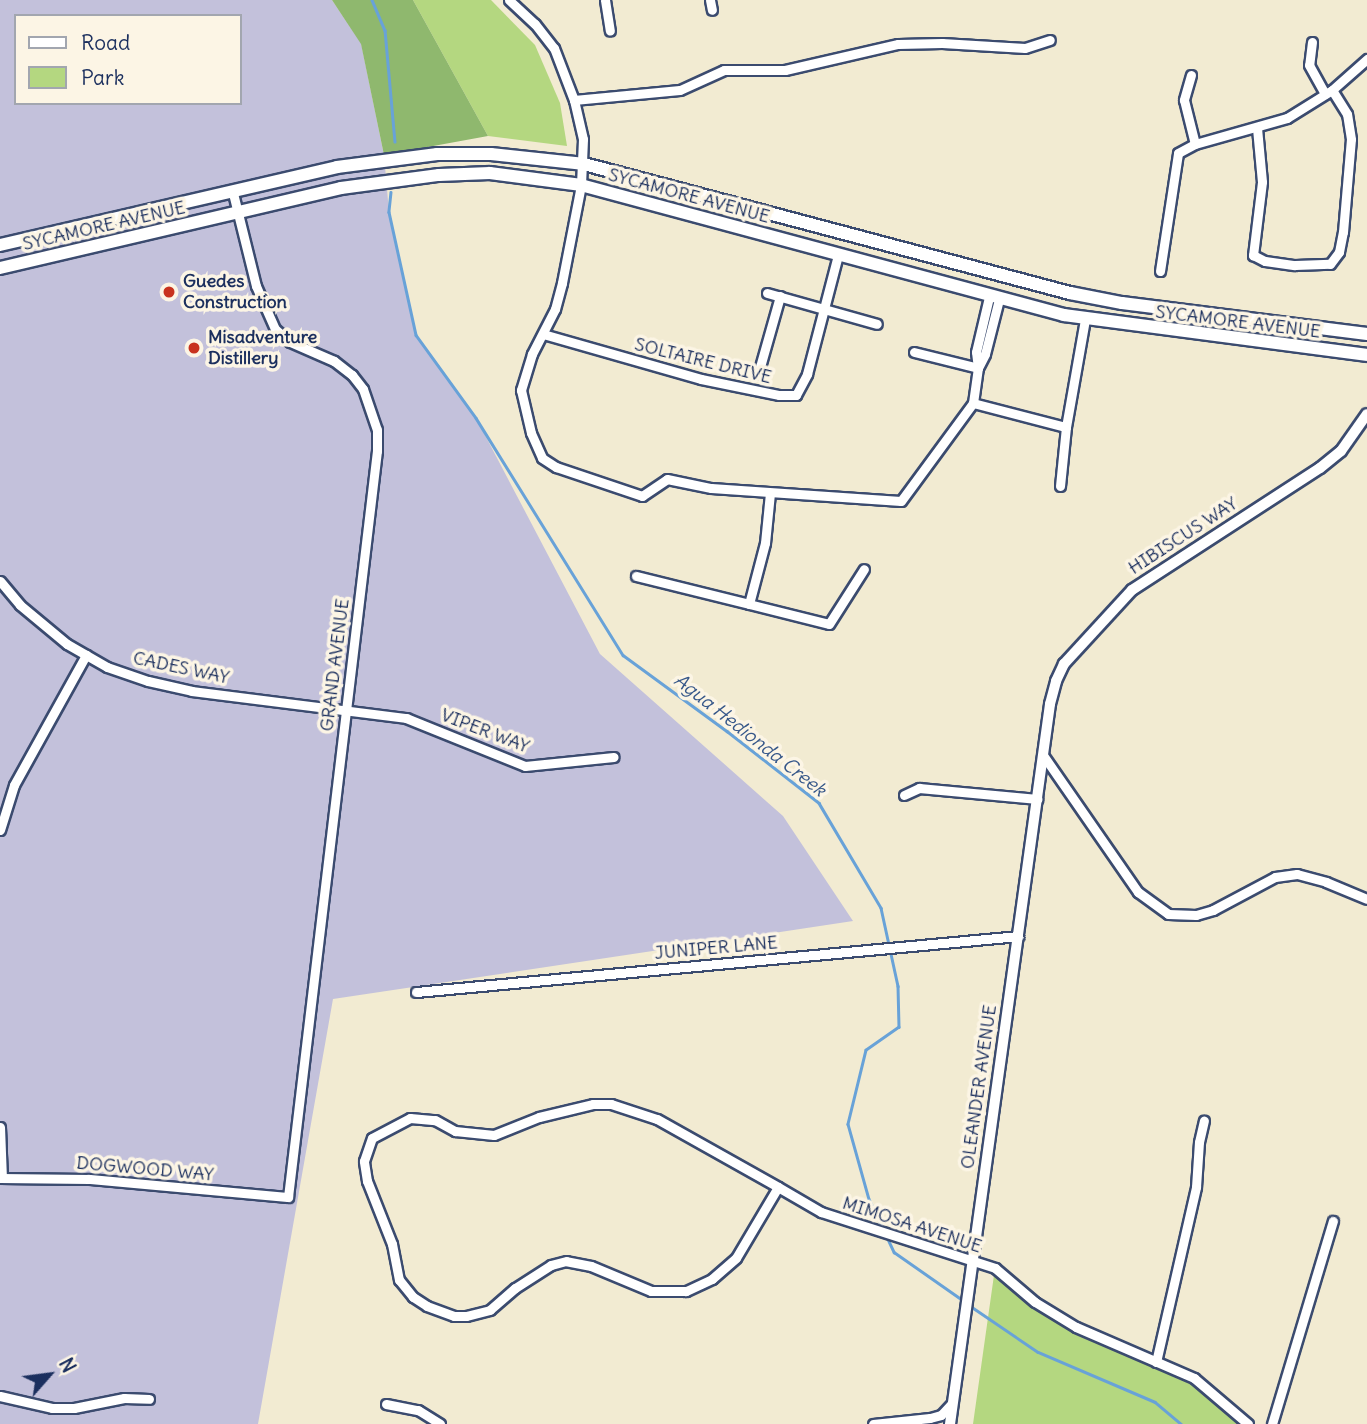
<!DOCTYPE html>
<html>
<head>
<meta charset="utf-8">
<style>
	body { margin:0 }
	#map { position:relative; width:1367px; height:1424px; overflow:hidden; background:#f2ebd2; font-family:Delius,sans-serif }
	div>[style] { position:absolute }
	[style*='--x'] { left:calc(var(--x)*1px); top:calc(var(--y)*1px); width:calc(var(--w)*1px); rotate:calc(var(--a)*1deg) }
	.industrial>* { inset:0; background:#c3c1db }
	.green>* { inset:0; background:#b4d780 }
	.forest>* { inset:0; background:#8fb86e }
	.stream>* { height:2.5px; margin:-1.25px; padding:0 1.25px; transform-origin:1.25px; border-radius:1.25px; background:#68a2d8 }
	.roads { filter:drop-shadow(2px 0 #3b4b6f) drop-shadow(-2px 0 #3b4b6f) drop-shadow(0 2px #3b4b6f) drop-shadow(0 -2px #3b4b6f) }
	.minor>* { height:9px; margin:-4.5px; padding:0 4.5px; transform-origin:4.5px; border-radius:4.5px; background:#fff }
	.tertiary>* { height:10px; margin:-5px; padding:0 5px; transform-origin:5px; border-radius:5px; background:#fff }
	.secondary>* { height:12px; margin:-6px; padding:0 6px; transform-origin:6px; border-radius:6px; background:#fff }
	.dots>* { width:19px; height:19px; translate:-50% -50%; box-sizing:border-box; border:4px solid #fcf5e5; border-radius:50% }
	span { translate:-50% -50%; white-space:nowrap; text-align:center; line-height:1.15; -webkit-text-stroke:7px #fcf5e5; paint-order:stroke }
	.street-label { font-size:18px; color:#1b2f5e }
	.poi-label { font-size:18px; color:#1b2f5e; font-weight:700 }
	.left { translate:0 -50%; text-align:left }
	.water-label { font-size:19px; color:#365789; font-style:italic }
	.legend { position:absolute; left:14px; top:14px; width:228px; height:91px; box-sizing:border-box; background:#fcf5e5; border:2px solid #a2a6af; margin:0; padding:9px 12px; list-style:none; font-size:21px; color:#1b2f5e }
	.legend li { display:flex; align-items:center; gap:14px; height:35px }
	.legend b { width:35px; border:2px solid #a2a6af }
	.north { position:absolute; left:14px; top:1340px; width:70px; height:70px; -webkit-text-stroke:5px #fcf5e5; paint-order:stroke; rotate:62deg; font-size:19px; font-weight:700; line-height:28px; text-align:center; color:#1b2f5e }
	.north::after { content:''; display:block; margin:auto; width:24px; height:32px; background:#1b2f5e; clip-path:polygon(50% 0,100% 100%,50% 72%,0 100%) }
</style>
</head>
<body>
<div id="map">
	<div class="industrial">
		<div style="clip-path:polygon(evenodd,0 0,332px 0,361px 43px,384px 155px,389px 212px,416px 336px,476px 418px,600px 654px,783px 816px,853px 921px,333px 999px,258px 1424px,0 1424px,0 0,16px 16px,240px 16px,240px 103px,16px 103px,16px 16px)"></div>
	</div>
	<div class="green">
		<div style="clip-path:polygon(413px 0,491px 0,535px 45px,560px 103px,567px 146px,488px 136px)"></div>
		<div style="clip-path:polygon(995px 1268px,1076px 1327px,1194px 1378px,1248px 1424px,973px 1424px)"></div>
	</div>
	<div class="forest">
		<div style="clip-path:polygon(332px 0,413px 0,488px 136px,384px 155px,361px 44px)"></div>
	</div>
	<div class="stream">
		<div style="--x:372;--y:0;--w:33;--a:67"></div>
		<div style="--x:385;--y:30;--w:112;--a:84.9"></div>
		<div style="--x:391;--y:192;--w:20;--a:96"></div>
		<div style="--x:389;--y:212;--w:126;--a:77.6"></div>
		<div style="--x:416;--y:335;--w:102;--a:54.1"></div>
		<div style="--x:476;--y:418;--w:279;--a:58.2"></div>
		<div style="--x:623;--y:655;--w:129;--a:36.2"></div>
		<div style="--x:727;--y:731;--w:117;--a:38"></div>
		<div style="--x:819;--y:803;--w:122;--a:59.4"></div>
		<div style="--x:881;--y:908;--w:80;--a:77.7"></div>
		<div style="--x:898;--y:986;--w:41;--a:88.6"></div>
		<div style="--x:899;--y:1027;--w:40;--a:145.1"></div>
		<div style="--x:866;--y:1050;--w:76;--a:103.7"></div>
		<div style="--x:848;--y:1124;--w:78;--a:74.4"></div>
		<div style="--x:869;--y:1199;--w:32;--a:64"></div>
		<div style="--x:887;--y:1237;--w:17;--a:65"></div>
		<div style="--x:894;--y:1252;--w:85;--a:35"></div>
		<div style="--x:969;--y:1305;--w:83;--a:34.3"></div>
		<div style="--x:1038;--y:1352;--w:127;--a:23.1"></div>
		<div style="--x:1155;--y:1402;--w:34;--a:40"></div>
	</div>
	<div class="roads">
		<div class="minor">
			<div style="--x:509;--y:0;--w:35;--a:43"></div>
			<div style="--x:535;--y:24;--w:31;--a:52"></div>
			<div style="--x:554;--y:48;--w:56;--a:69"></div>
			<div style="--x:574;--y:100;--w:40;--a:77"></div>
			<div style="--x:583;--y:139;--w:46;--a:92.5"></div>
			<div style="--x:581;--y:185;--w:100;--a:101"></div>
			<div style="--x:562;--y:283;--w:27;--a:105"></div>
			<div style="--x:555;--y:309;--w:51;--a:117.1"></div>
			<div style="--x:532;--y:354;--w:38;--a:107"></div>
			<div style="--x:521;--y:390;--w:44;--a:76.9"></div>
			<div style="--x:531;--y:433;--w:27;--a:66"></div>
			<div style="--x:542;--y:458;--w:17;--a:33"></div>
			<div style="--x:556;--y:467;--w:91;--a:18.6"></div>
			<div style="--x:642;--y:496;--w:30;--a:-34"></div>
			<div style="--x:667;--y:479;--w:45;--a:11.6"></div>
			<div style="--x:711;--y:488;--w:190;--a:3.9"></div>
			<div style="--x:901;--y:501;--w:122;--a:-53.7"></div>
			<div style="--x:973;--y:403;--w:96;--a:14.5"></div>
			<div style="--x:1066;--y:427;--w:110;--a:-80"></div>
			<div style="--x:605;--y:0;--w:31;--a:81"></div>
			<div style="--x:710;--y:0;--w:10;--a:79"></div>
			<div style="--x:1312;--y:42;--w:23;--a:97"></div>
			<div style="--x:1309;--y:65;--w:33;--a:61"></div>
			<div style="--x:1191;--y:75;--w:26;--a:106"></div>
			<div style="--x:1184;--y:100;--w:45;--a:76"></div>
			<div style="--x:574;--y:100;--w:106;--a:-5.4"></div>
			<div style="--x:680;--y:90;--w:48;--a:-24.4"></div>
			<div style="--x:724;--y:70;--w:61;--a:0"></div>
			<div style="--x:785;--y:70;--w:116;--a:-13"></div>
			<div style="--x:898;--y:44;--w:44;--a:-1.3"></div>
			<div style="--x:942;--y:43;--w:83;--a:3.4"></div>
			<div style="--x:1025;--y:48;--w:26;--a:-18"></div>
			<div style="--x:1257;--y:128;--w:54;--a:84.7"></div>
			<div style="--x:1262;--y:182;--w:74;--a:97"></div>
			<div style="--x:1253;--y:255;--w:13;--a:27"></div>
			<div style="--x:1265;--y:261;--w:30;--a:8"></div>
			<div style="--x:1295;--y:265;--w:35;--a:-2"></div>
			<div style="--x:1330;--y:264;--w:15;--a:-53"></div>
			<div style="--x:1339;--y:252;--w:20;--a:-79"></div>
			<div style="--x:1343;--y:232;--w:93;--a:-85.1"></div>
			<div style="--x:1351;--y:139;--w:25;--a:-99"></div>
			<div style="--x:1347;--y:114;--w:28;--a:-122"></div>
			<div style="--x:1160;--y:271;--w:119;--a:-81.3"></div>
			<div style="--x:1178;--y:153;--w:19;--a:-28"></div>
			<div style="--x:1195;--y:144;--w:96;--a:-15.8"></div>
			<div style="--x:1287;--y:118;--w:53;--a:-31.9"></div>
			<div style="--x:1332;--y:90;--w:47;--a:-41.5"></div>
			<div style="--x:767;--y:293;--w:114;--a:15.7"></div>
			<div style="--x:543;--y:334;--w:164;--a:15.9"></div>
			<div style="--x:701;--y:379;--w:80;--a:11.6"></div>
			<div style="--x:779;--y:395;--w:17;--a:0"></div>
			<div style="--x:796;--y:395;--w:24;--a:-62"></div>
			<div style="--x:807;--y:374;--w:123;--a:-75.4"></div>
			<div style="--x:914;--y:352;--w:66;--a:14"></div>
			<div style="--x:979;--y:366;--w:13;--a:-63"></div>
			<div style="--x:985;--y:354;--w:57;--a:-75.7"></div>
			<div style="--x:758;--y:374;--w:81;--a:-74.2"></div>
			<div style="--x:973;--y:403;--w:35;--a:-82"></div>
			<div style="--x:978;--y:368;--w:16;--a:-97"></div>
			<div style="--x:976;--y:352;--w:57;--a:-76.7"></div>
			<div style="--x:1060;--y:486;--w:59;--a:-84.2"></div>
			<div style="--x:770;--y:493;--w:50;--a:95.7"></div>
			<div style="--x:765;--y:543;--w:63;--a:104.7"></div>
			<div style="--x:749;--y:604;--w:82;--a:14"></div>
			<div style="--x:829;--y:624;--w:65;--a:-57.5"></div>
			<div style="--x:636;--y:576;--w:116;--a:13.9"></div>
			<div style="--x:0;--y:581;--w:31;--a:50"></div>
			<div style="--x:20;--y:605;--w:61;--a:39.7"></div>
			<div style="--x:67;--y:644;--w:46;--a:29.9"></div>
			<div style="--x:107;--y:667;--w:43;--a:18.9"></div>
			<div style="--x:148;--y:681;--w:45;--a:12.8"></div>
			<div style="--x:192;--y:691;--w:216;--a:7.2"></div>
			<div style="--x:406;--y:718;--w:128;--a:22"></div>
			<div style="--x:525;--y:766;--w:89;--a:-5.8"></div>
			<div style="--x:1043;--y:755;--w:167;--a:55.3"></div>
			<div style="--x:1138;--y:892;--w:37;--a:36"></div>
			<div style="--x:1168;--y:914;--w:28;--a:2"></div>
			<div style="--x:1196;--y:915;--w:18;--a:-16"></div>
			<div style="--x:1213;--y:910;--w:70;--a:-28"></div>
			<div style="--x:1275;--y:877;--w:22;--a:-8"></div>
			<div style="--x:1297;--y:874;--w:30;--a:15"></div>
			<div style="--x:1326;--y:882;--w:44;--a:22.5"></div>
			<div style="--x:904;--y:795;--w:17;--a:-25"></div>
			<div style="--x:919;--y:788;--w:119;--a:5.3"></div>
			<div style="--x:0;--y:830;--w:47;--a:-72.7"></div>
			<div style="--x:14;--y:785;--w:149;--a:-61"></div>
			<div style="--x:416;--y:992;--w:605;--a:-5.31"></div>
			<div style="--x:593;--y:1104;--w:18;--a:0"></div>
			<div style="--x:611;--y:1104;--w:48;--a:18.1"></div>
			<div style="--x:657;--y:1119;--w:139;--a:29.3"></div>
			<div style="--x:778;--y:1187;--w:82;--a:120.6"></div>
			<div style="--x:736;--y:1258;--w:32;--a:139"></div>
			<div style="--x:712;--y:1279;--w:29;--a:155"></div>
			<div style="--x:686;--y:1291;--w:35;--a:180"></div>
			<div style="--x:651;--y:1291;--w:65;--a:-157.4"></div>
			<div style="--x:591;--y:1266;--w:25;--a:-169"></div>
			<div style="--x:566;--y:1261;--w:16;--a:165"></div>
			<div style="--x:551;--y:1265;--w:43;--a:147.4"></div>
			<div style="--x:515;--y:1288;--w:33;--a:139"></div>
			<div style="--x:490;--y:1310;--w:25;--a:166"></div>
			<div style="--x:466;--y:1316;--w:12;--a:180"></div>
			<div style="--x:454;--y:1316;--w:29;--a:-160"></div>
			<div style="--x:427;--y:1306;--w:17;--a:-147"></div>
			<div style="--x:413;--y:1297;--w:22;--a:-129"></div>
			<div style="--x:399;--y:1280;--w:37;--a:-101"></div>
			<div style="--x:392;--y:1244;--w:68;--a:-111.6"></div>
			<div style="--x:367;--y:1181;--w:20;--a:-99"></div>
			<div style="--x:364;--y:1161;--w:24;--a:-71"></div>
			<div style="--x:372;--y:1138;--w:43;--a:-27.8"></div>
			<div style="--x:410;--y:1118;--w:25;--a:5"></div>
			<div style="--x:435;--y:1120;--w:23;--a:29"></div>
			<div style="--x:455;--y:1131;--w:39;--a:6"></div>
			<div style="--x:494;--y:1135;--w:48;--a:-21.8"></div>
			<div style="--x:539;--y:1117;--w:56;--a:-13.5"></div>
			<div style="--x:0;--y:1127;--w:51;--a:87.8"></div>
			<div style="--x:0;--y:1178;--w:89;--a:0.6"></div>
			<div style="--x:89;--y:1179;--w:200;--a:5.2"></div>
			<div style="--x:288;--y:1197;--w:751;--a:-83.2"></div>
			<div style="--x:377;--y:451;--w:21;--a:-90"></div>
			<div style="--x:377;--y:430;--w:43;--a:-108.9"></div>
			<div style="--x:363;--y:389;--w:18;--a:-128"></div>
			<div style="--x:352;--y:375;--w:23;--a:-142"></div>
			<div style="--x:334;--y:361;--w:48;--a:-156.6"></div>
			<div style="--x:290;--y:342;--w:20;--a:-139"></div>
			<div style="--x:275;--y:329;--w:47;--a:-113.8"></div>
			<div style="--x:256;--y:286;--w:96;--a:-103.9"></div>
			<div style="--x:778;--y:1187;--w:50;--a:30.2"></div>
			<div style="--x:821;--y:1212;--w:183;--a:17.8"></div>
			<div style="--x:995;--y:1268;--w:52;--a:40.4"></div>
			<div style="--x:1035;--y:1302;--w:48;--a:31.4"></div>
			<div style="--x:1076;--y:1327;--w:129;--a:23.4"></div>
			<div style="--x:1194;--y:1378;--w:71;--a:40.4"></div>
			<div style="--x:1156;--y:1362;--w:180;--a:-77.1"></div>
			<div style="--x:1196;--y:1187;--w:45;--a:-86.2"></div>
			<div style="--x:1199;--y:1142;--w:22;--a:-77"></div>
			<div style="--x:0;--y:1396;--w:53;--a:13"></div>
			<div style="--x:52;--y:1408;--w:22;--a:0"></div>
			<div style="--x:74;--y:1408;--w:51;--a:-11.3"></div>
			<div style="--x:124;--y:1398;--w:25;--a:2"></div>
			<div style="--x:386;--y:1404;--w:33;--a:11"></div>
			<div style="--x:418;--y:1410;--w:26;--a:32"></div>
			<div style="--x:873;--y:1424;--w:57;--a:-6"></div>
			<div style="--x:930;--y:1418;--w:11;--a:-15"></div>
			<div style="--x:941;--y:1415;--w:16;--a:-47"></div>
			<div style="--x:1272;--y:1424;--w:212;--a:-73.3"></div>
		</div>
		<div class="tertiary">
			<div style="--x:950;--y:1424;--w:727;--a:-82.09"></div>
			<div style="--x:1050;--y:704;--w:24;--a:-75"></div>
			<div style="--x:1056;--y:681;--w:19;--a:-65"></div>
			<div style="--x:1064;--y:664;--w:100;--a:-47.4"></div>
			<div style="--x:1132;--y:590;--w:224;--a:-33"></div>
			<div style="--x:1320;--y:468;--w:27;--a:-39"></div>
			<div style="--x:1341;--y:451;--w:45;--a:-54.9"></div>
		</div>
		<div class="secondary">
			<div style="--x:0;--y:245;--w:346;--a:-13"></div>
			<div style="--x:337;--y:167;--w:101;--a:-7.4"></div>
			<div style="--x:437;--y:154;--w:54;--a:0"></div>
			<div style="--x:491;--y:154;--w:94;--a:6.1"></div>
			<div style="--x:584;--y:164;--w:503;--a:14.87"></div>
			<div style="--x:1070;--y:293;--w:53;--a:10.9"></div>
			<div style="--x:1122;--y:303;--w:247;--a:7.2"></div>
			<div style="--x:0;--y:268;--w:350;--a:-13.2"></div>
			<div style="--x:341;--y:188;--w:99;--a:-7.6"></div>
			<div style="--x:439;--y:175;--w:51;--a:-2.2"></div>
			<div style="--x:490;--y:173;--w:92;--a:7.5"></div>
			<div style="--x:581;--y:185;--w:500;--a:15.06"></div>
			<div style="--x:1064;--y:315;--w:306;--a:7.5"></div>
		</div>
	</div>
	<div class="dots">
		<div style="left:169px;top:292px;background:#c8321e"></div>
		<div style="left:194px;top:348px;background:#c8321e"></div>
	</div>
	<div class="street-label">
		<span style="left:689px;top:196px;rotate:15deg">SYCAMORE AVENUE</span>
		<span style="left:104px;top:226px;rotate:-13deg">SYCAMORE AVENUE</span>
		<span style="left:1238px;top:322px;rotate:7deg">SYCAMORE AVENUE</span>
		<span style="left:703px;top:361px;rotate:14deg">SOLTAIRE DRIVE</span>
		<span style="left:1183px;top:536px;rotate:-33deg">HIBISCUS WAY</span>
		<span style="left:335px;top:665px;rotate:-83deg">GRAND AVENUE</span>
		<span style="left:181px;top:668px;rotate:12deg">CADES WAY</span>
		<span style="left:485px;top:731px;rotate:21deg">VIPER WAY</span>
		<span style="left:716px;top:948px;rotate:-5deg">JUNIPER LANE</span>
		<span style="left:979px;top:1087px;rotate:-82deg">OLEANDER AVENUE</span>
		<span style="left:145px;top:1169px;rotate:5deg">DOGWOOD WAY</span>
		<span style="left:912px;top:1225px;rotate:18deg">MIMOSA AVENUE</span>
	</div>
	<div class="poi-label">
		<span class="left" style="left:183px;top:292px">Guedes<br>Construction</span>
		<span class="left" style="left:208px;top:348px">Misadventure<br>Distillery</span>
	</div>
	<div class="water-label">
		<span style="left:750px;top:735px;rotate:38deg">Agua Hedionda Creek</span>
	</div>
	<ul class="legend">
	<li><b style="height:9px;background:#fff"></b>Road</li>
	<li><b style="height:19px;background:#b4d780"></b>Park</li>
	</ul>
	<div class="north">N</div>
</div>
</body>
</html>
